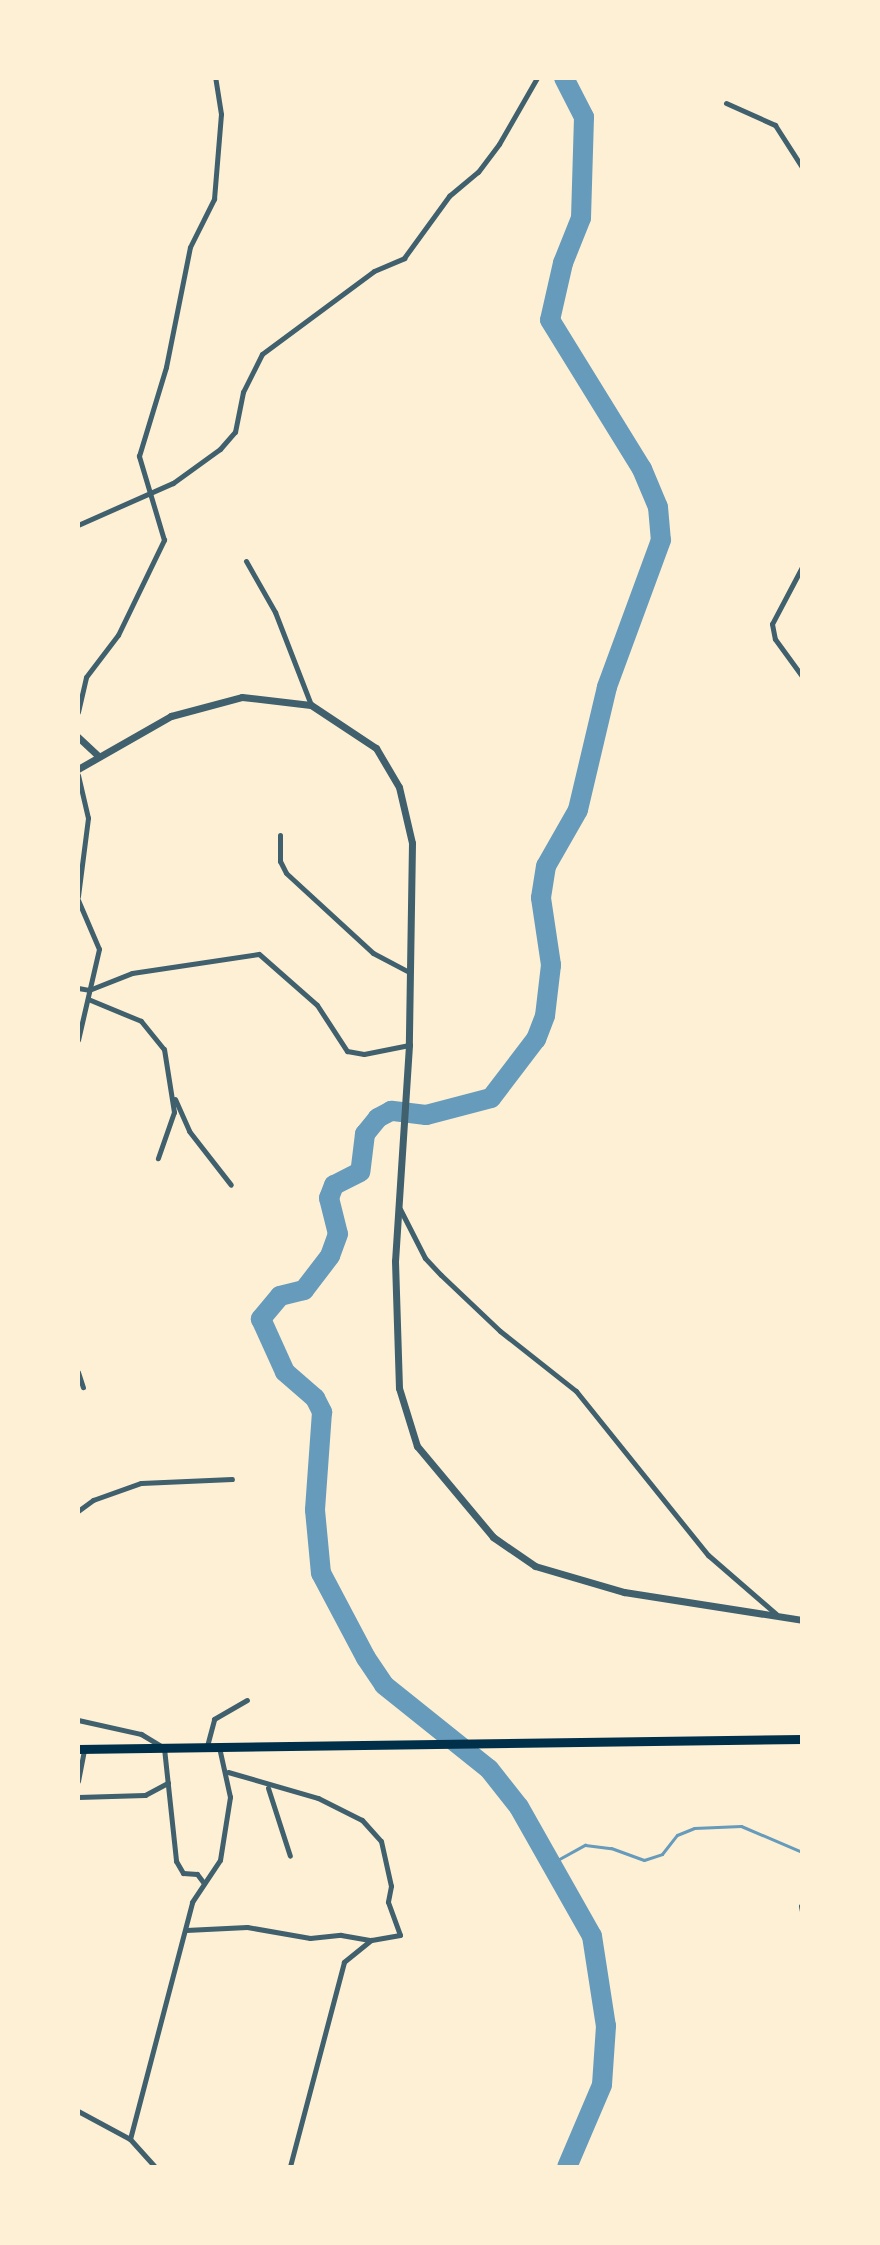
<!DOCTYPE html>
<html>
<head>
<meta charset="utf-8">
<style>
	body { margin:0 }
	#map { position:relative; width:880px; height:2245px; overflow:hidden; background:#fdf0d5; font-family:Manrope,sans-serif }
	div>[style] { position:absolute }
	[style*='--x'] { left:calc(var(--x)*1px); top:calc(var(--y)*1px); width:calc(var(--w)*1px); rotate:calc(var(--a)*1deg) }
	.stream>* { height:3px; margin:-1.5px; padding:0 1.5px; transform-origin:1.5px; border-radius:1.5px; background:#669bbc }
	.river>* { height:20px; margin:-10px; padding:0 10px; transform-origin:10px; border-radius:10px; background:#669bbc }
	.minor>* { height:5px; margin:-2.5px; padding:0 2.5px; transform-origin:2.5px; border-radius:2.5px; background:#3f606c }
	.tertiary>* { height:7px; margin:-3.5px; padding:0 3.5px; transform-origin:3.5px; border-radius:3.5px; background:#3f606c }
	.trunk>* { height:9px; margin:-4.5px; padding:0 4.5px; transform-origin:4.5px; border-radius:4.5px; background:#003049 }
	span { translate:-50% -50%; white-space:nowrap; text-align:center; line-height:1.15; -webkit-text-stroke:7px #fdf0d5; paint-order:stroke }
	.frame { position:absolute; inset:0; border:80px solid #fdf0d5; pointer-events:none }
</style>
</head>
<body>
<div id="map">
	<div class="stream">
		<div style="--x:552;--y:1863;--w:38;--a:-29"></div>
		<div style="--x:585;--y:1845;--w:26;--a:7"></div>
		<div style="--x:611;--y:1848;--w:35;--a:20"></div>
		<div style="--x:644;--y:1860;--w:19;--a:-18"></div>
		<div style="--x:662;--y:1854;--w:24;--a:-52"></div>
		<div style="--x:677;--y:1835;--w:18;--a:-22"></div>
		<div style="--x:694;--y:1828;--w:47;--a:-2.4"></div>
		<div style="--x:741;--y:1826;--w:66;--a:23.1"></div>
	</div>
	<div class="river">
		<div style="--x:564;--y:78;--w:44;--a:62.9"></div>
		<div style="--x:584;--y:117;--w:101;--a:91.7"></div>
		<div style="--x:581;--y:218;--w:48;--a:111.8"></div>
		<div style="--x:563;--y:263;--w:58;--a:102.8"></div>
		<div style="--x:550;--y:320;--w:175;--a:58.3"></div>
		<div style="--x:642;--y:469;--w:41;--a:67.2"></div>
		<div style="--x:658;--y:507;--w:33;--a:85"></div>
		<div style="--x:661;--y:540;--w:157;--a:110.2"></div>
		<div style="--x:607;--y:687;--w:126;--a:103.3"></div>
		<div style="--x:578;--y:810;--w:64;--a:119.7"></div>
		<div style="--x:546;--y:866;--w:32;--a:99"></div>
		<div style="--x:541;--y:898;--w:68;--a:81.5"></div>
		<div style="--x:551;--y:965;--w:51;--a:96.7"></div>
		<div style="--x:545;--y:1016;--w:25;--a:111"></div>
		<div style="--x:536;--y:1039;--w:74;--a:127.3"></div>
		<div style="--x:491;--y:1098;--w:67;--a:165.3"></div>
		<div style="--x:426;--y:1115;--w:35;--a:-173"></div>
		<div style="--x:391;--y:1111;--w:15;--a:152"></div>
		<div style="--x:378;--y:1118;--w:21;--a:129"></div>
		<div style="--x:365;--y:1134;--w:38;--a:97"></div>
		<div style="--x:360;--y:1172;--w:29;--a:153"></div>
		<div style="--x:334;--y:1185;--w:14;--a:111"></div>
		<div style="--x:329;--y:1198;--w:37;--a:76"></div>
		<div style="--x:338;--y:1234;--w:23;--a:110"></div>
		<div style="--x:330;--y:1256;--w:43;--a:127.4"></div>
		<div style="--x:304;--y:1290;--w:25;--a:166"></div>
		<div style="--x:280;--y:1296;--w:30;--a:130"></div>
		<div style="--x:261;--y:1319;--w:58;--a:65.6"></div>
		<div style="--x:285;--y:1372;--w:40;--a:41"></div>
		<div style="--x:315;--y:1398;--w:16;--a:63"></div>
		<div style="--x:322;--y:1412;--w:98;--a:94.1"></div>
		<div style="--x:315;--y:1510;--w:63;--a:84.6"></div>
		<div style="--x:321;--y:1573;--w:96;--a:62.1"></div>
		<div style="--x:366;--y:1658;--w:32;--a:56"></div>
		<div style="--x:384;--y:1685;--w:134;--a:38.7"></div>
		<div style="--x:489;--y:1769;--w:48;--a:51.7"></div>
		<div style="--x:519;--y:1807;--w:148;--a:60.5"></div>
		<div style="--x:592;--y:1936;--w:91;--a:81.2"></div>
		<div style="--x:606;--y:2026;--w:59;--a:93.9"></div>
		<div style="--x:602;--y:2085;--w:89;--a:113.1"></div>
	</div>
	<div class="minor">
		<div style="--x:726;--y:103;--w:54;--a:24.2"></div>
		<div style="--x:775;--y:125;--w:50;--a:57.3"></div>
		<div style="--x:78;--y:525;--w:104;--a:-23.9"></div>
		<div style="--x:173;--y:483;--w:58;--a:-35.9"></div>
		<div style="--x:220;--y:449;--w:23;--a:-49"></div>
		<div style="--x:235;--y:432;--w:41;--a:-78.7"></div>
		<div style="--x:243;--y:392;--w:42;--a:-63.4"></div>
		<div style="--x:262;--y:354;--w:139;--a:-36.5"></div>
		<div style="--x:374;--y:271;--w:33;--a:-23"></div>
		<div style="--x:404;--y:258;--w:77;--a:-54"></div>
		<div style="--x:449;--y:196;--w:38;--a:-40"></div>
		<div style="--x:478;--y:172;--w:35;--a:-53"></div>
		<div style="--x:499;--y:144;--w:76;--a:-60.1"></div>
		<div style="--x:246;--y:561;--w:59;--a:60.4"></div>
		<div style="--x:275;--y:612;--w:100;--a:68.8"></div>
		<div style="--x:802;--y:567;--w:64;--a:117.8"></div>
		<div style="--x:772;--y:624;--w:15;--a:79"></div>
		<div style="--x:775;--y:639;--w:46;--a:53.9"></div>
		<div style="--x:78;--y:712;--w:36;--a:-77"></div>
		<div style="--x:86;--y:677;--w:53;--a:-52.7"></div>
		<div style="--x:118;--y:635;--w:106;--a:-64.2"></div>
		<div style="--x:164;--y:540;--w:88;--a:-106.6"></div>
		<div style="--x:139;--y:456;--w:93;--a:-73.1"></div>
		<div style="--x:166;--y:367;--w:122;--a:-78.7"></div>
		<div style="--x:190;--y:247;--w:54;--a:-63.4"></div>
		<div style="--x:214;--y:199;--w:85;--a:-85.3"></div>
		<div style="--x:221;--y:114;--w:36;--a:-99"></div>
		<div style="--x:78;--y:775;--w:44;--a:76.9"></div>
		<div style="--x:88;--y:818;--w:79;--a:97.3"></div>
		<div style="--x:280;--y:835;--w:26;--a:90"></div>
		<div style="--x:280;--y:861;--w:13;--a:63"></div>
		<div style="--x:286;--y:873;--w:118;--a:42.6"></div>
		<div style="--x:373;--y:953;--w:41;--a:27.8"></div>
		<div style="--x:78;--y:900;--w:53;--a:66.8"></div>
		<div style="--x:99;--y:949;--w:93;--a:103"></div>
		<div style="--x:78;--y:988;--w:11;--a:10"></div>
		<div style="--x:89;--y:990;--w:46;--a:-21.6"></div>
		<div style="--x:132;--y:973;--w:128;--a:-8.5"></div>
		<div style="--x:259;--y:954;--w:77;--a:41.3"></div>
		<div style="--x:317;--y:1005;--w:55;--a:56.9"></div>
		<div style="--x:347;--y:1051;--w:17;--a:10"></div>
		<div style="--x:364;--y:1054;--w:46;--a:-11.3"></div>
		<div style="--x:88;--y:999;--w:57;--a:22.5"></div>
		<div style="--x:141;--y:1021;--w:36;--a:51"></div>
		<div style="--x:164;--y:1049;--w:64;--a:81"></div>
		<div style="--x:174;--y:1112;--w:49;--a:109.2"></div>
		<div style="--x:175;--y:1099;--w:35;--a:66"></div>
		<div style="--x:189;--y:1131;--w:68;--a:52.1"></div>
		<div style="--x:400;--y:1209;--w:55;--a:63"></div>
		<div style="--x:425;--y:1258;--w:23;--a:47"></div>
		<div style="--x:441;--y:1275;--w:81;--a:43.5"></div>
		<div style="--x:500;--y:1331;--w:97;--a:38.3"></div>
		<div style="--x:576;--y:1391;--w:211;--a:51.2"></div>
		<div style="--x:708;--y:1555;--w:90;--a:40.9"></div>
		<div style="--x:78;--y:1372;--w:16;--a:72"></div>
		<div style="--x:78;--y:1511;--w:19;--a:-36"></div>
		<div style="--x:93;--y:1500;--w:51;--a:-19.5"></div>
		<div style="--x:141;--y:1483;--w:91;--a:-2.5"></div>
		<div style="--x:78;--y:1720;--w:65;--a:12.5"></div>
		<div style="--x:141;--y:1734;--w:27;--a:31"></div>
		<div style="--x:164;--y:1748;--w:114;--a:83.9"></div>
		<div style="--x:176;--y:1861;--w:14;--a:60"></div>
		<div style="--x:183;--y:1873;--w:14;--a:4"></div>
		<div style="--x:197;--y:1874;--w:10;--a:53"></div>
		<div style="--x:207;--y:1746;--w:28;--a:-75"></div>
		<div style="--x:214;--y:1719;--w:38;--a:-30"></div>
		<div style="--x:228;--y:1772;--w:94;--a:16.1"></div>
		<div style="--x:318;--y:1798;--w:49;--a:26.6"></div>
		<div style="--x:362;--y:1820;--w:28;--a:48"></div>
		<div style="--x:381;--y:1841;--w:46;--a:77.5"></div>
		<div style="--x:391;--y:1886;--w:16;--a:101"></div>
		<div style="--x:388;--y:1902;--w:35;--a:70"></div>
		<div style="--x:400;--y:1935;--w:29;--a:170"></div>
		<div style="--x:371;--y:1940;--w:35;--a:141"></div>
		<div style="--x:344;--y:1962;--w:212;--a:104.8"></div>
		<div style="--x:78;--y:1781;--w:33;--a:-79"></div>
		<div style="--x:268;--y:1788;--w:71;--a:72.1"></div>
		<div style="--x:78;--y:1797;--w:67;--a:-1.7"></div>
		<div style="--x:145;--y:1795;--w:26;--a:-28"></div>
		<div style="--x:801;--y:1906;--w:5;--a:79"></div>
		<div style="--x:186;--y:1930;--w:61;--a:-2.8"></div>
		<div style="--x:247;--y:1927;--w:64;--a:9.9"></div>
		<div style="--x:310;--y:1938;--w:31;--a:-6"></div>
		<div style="--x:341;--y:1935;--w:29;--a:10"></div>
		<div style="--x:78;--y:2111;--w:59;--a:28.3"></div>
		<div style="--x:130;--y:2139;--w:38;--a:48"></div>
		<div style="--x:130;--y:2139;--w:245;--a:-75.3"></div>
		<div style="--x:192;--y:1902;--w:50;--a:-56.3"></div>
		<div style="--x:220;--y:1860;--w:64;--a:-81"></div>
		<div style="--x:230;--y:1797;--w:51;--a:-102.4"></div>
	</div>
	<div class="tertiary">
		<div style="--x:78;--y:737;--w:26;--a:43"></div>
		<div style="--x:78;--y:769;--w:107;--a:-29.7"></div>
		<div style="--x:171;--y:716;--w:73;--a:-15"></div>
		<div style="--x:242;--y:697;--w:69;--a:6.6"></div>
		<div style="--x:311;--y:705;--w:78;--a:33.5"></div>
		<div style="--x:376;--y:748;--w:45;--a:59.5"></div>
		<div style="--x:399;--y:787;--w:57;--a:76.9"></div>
		<div style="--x:412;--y:843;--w:202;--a:90.9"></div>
		<div style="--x:409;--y:1045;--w:216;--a:93.7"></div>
		<div style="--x:395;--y:1261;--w:127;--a:88.2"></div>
		<div style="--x:399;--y:1388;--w:61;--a:72.8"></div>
		<div style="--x:417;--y:1446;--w:119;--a:50.1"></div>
		<div style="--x:493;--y:1537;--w:51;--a:34.6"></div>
		<div style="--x:535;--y:1566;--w:93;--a:16.3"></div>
		<div style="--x:624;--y:1592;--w:180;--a:8.9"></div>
	</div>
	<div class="trunk">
		<div style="--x:78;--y:1749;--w:724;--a:-0.79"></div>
	</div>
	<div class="frame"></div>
</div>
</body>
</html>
